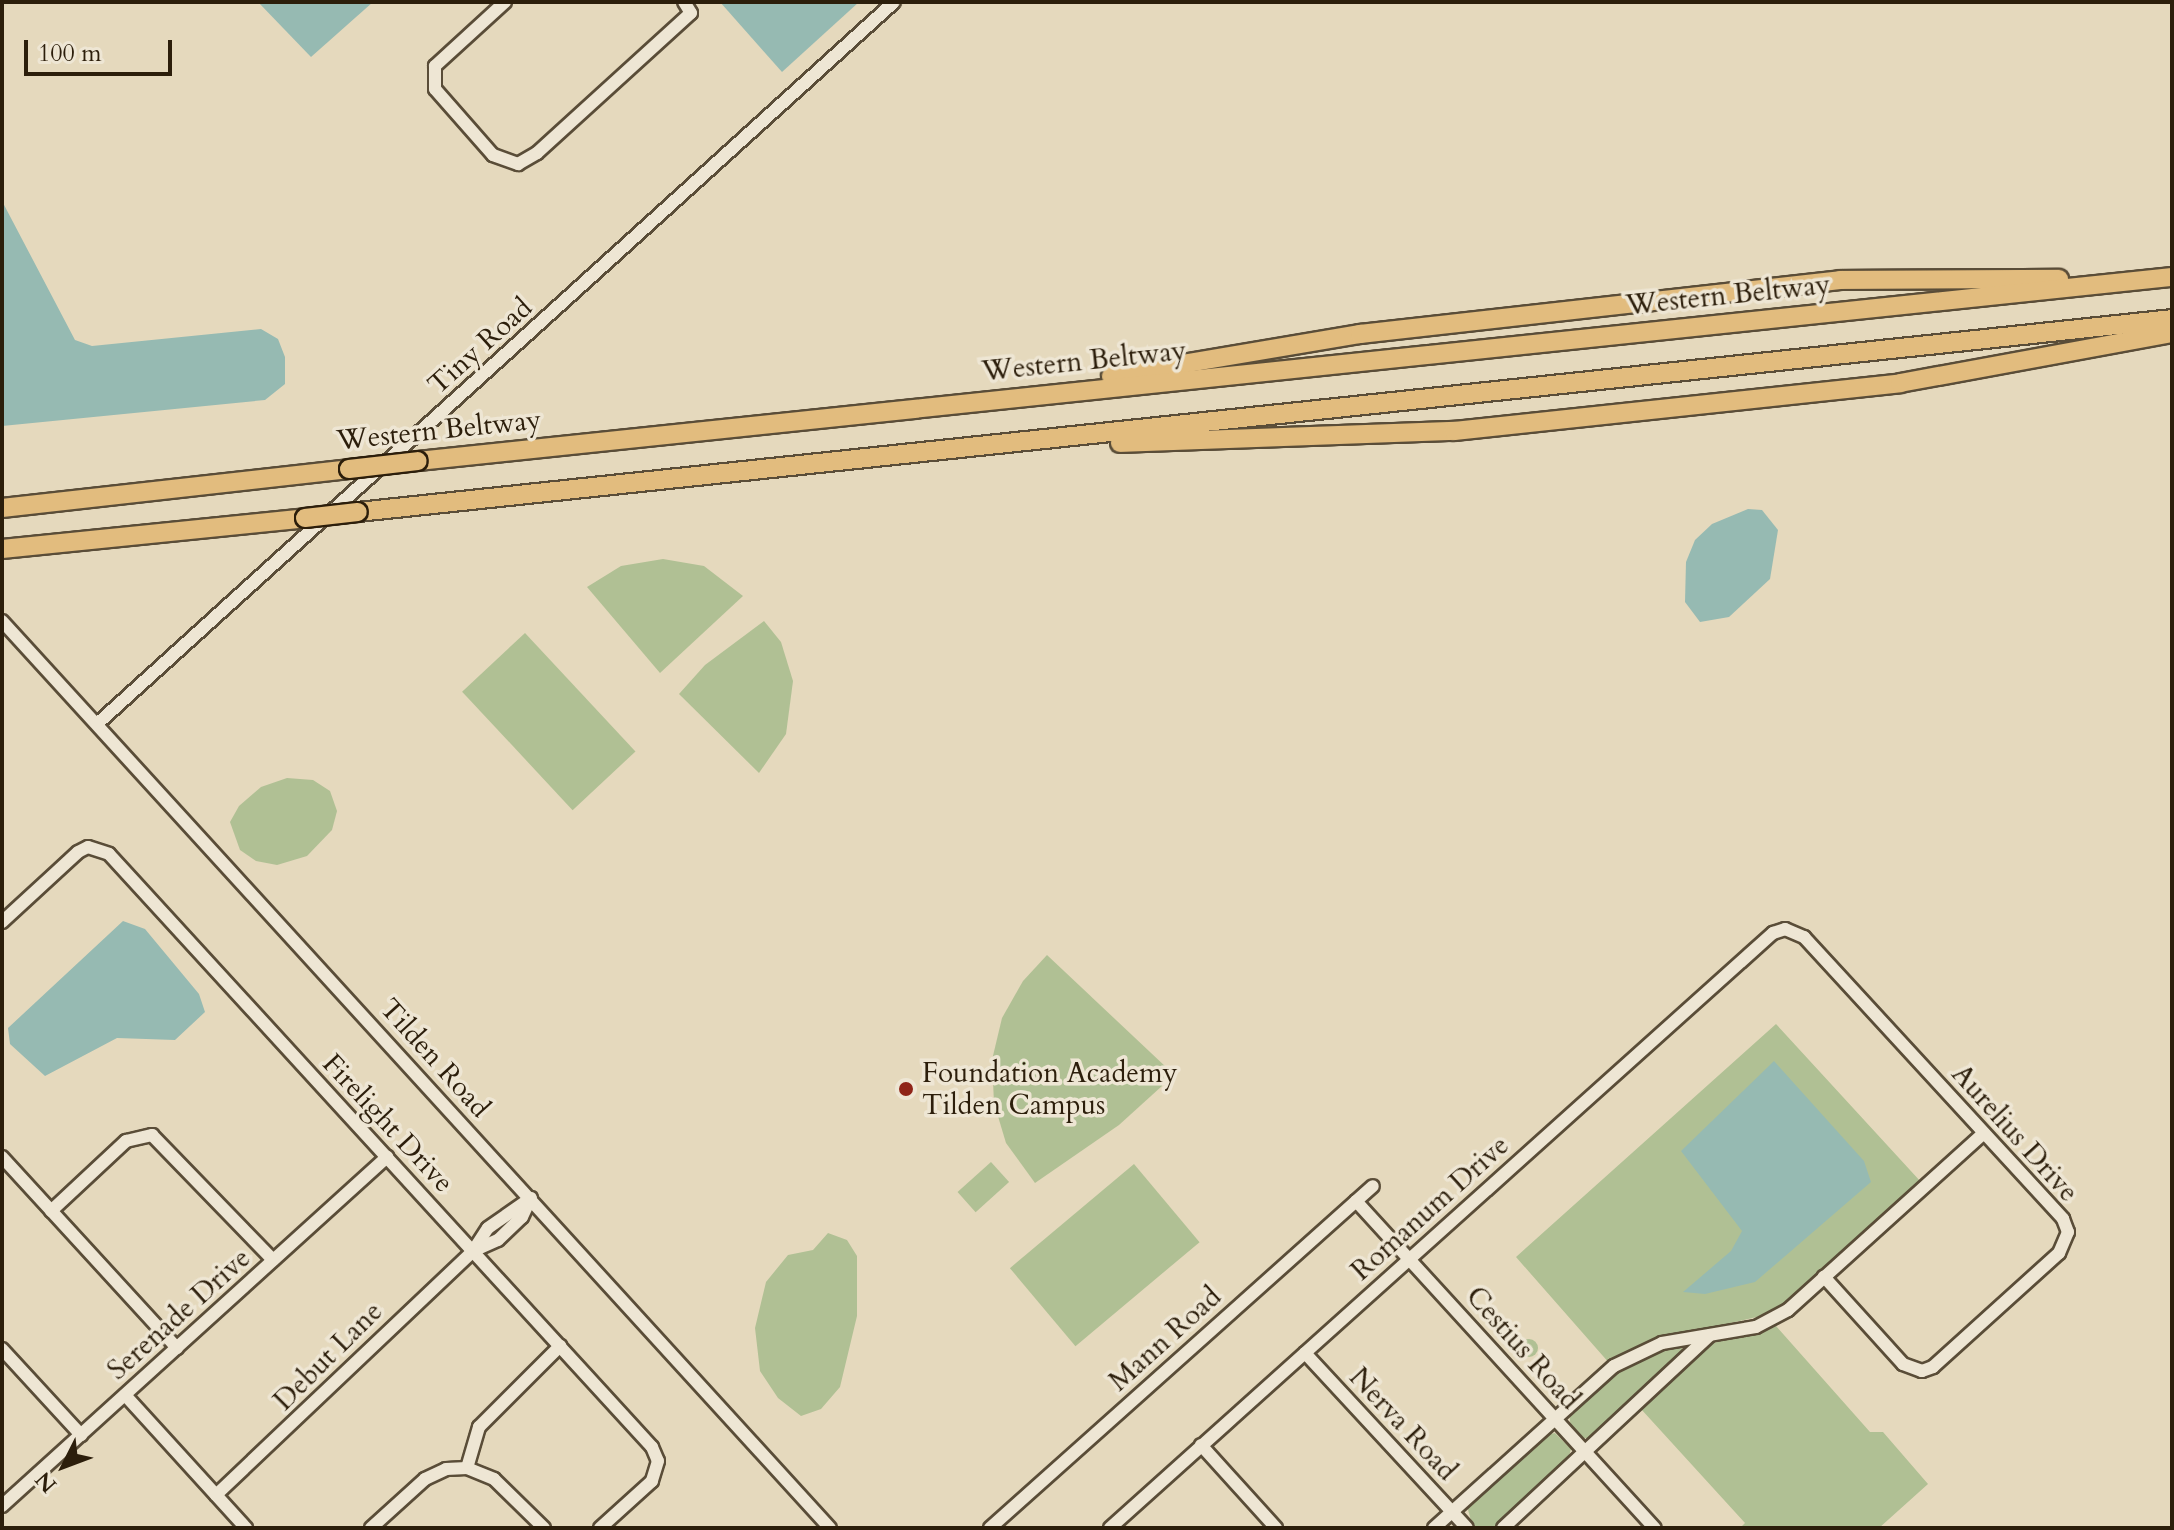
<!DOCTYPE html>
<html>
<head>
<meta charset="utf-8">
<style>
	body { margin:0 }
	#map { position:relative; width:2174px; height:1530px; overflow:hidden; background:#e5d9bd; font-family:Cardo,serif }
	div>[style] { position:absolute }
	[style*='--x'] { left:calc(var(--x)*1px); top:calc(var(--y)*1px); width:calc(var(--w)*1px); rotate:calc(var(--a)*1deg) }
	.green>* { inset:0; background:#b0c094; transform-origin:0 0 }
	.round { border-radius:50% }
	.water>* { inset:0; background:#96bab2 }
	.roads { filter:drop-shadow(2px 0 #5a4d38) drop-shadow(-2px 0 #5a4d38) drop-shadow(0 2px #5a4d38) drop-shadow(0 -2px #5a4d38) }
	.minor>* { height:12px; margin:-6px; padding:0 6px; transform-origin:6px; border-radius:6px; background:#eee6d4 }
	.highway>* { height:18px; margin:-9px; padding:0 9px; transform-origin:9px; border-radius:9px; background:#e2bc7e }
	.bridges { filter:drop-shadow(2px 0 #2c1e0b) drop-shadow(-2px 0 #2c1e0b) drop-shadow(0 2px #2c1e0b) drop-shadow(0 -2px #2c1e0b) }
	.highway-bridge>* { height:18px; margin:-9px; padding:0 9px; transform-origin:9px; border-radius:9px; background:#e2bc7e }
	.dots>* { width:22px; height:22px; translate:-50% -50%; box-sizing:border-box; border:4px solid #eee6d4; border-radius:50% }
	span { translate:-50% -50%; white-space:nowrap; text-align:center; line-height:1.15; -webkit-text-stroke:7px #eee6d4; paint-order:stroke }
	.street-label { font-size:28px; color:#2c1e0b }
	.poi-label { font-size:28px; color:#2c1e0b }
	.left { translate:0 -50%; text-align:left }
	.frame { position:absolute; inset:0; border:4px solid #2c1e0b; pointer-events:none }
	.north { position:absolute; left:24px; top:1426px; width:80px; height:80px; -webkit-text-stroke:6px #eee6d4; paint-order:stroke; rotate:228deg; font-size:22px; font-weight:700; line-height:32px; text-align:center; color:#2c1e0b }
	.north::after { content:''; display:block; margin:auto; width:28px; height:36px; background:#2c1e0b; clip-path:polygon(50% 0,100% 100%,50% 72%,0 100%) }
	.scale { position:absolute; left:24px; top:40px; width:148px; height:36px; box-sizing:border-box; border:4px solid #2c1e0b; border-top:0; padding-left:10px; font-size:24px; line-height:28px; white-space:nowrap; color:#2c1e0b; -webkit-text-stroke:6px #eee6d4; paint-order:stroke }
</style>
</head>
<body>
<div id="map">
	<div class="green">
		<div style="clip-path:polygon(663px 559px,704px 566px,743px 596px,660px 673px,587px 587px,621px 566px)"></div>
		<div style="clip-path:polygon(764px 621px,781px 642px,793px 681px,786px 734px,759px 773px,679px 694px,705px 665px)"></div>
		<div style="left:525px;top:633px;width:162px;height:86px;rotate:47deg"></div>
		<div style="clip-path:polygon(287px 778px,313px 780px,330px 791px,337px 811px,332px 830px,307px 856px,277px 865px,256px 861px,240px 850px,230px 822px,239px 806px,261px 787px)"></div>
		<div style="clip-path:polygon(1047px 955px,1167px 1068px,1162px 1086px,1119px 1125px,1035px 1183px,1006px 1143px,994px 1103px,992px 1060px,1002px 1018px,1023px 981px)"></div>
		<div style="clip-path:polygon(1776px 1024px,1921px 1182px,1774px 1313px,1653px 1341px,1610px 1364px,1516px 1257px)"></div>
		<div style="left:991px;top:1162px;width:27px;height:45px;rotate:48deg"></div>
		<div style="left:1134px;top:1164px;width:102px;height:162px;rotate:50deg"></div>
		<div style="clip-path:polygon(828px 1233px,847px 1240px,857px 1256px,857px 1316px,840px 1387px,821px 1409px,801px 1416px,778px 1398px,760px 1371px,755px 1328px,766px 1282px,788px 1255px,813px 1250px)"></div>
		<div style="clip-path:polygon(1776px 1326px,1870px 1432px,1883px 1432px,1928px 1484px,1879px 1528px,1740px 1528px,1745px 1523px,1641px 1409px,1710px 1344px)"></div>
		<div class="round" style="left:1520px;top:1339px;width:18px;height:18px"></div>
		<div style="clip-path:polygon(1679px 1345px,1685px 1352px,1593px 1438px,1582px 1438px,1571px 1428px,1569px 1413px,1616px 1370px,1656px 1350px)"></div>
		<div style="clip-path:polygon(1555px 1433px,1571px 1449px,1567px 1463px,1497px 1528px,1473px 1528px,1467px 1506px,1542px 1436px)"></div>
	</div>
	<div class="water">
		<div style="clip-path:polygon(258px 2px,373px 2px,311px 57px)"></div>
		<div style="clip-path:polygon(720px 2px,859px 2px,782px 72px)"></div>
		<div style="clip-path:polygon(2px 201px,75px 340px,92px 346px,261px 329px,278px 339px,285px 357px,285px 384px,265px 400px,2px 426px)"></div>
		<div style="clip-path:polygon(1748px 509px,1762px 510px,1778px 530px,1770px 579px,1729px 617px,1700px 622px,1685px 602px,1686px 562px,1695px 540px,1712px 524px)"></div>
		<div style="clip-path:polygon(123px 921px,145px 929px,199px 994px,205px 1012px,175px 1040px,117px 1038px,45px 1076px,10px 1044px,8px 1028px)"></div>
		<div style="clip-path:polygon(1774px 1061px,1864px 1161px,1871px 1182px,1755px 1282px,1705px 1294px,1683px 1292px,1731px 1251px,1742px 1231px,1681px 1151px)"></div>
	</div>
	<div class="roads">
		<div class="minor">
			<div style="--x:505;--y:2;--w:95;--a:137.6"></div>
			<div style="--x:435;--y:66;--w:23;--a:90"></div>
			<div style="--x:435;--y:89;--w:88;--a:48.7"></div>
			<div style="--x:493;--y:155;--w:27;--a:20"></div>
			<div style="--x:518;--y:164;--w:22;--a:-30"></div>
			<div style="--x:537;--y:153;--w:208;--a:-42.3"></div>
			<div style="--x:691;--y:13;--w:13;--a:-122"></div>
			<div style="--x:2;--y:621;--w:1228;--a:47.61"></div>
			<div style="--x:97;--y:724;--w:1075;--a:-42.17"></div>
			<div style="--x:2;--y:922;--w:103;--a:-42.6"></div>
			<div style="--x:78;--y:852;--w:11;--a:-27"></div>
			<div style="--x:88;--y:847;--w:22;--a:18"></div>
			<div style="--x:109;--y:854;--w:804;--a:47.52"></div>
			<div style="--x:652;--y:1447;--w:15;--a:67"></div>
			<div style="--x:658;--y:1461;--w:21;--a:107"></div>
			<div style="--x:652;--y:1481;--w:70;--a:137.9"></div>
			<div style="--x:2;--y:1157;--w:259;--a:47.5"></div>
			<div style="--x:1356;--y:1201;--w:443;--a:47.6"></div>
			<div style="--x:51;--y:1211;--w:103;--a:-43"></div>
			<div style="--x:126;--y:1141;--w:27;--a:-13"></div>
			<div style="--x:152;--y:1135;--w:174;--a:45.9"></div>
			<div style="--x:473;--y:1251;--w:27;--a:-24"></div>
			<div style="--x:498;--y:1240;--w:33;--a:-44"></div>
			<div style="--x:522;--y:1217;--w:21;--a:-65"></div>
			<div style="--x:2;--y:1349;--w:117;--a:47.4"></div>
			<div style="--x:1305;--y:1353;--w:238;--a:47.2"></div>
			<div style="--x:125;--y:1395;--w:180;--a:47.7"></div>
			<div style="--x:1201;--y:1445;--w:112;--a:47.9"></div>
			<div style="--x:467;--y:1468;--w:43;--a:-73.7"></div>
			<div style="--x:479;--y:1427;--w:115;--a:-45"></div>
			<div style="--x:216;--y:1495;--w:354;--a:-43.5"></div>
			<div style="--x:473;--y:1251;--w:27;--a:-57"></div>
			<div style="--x:488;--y:1228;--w:52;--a:-34.9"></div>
			<div style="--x:2;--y:1506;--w:520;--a:-42.19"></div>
			<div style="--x:371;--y:1528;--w:73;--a:-42.2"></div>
			<div style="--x:425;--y:1479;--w:23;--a:-25"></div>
			<div style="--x:446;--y:1469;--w:21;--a:-3"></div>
			<div style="--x:467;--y:1468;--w:29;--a:22"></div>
			<div style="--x:494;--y:1479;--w:70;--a:44.4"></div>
			<div style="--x:990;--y:1528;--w:513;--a:-41.76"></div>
			<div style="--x:1110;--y:1528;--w:891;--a:-41.91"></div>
			<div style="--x:1773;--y:933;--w:13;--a:-18"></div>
			<div style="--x:1785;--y:929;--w:21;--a:23"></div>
			<div style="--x:1804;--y:937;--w:383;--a:47.4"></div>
			<div style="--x:2063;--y:1219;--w:14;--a:69"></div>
			<div style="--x:2068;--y:1232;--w:23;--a:113"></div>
			<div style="--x:2059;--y:1253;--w:170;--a:137.9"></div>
			<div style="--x:1933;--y:1367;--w:12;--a:160"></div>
			<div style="--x:1922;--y:1371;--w:20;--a:-160"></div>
			<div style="--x:1903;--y:1364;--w:118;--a:-132.2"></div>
			<div style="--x:1434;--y:1528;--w:242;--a:-42"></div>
			<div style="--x:1614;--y:1366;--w:53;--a:-25.6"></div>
			<div style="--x:1662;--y:1343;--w:95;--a:-9.7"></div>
			<div style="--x:1756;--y:1327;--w:36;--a:-28"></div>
			<div style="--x:1788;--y:1310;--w:264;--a:-42.1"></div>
			<div style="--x:1503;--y:1528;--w:283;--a:-43"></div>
		</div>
		<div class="highway">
			<div style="--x:1111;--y:376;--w:253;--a:-9.6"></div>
			<div style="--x:1360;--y:334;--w:483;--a:-6.4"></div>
			<div style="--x:1840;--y:280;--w:219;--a:-0.3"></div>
			<div style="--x:1120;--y:443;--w:334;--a:-2.1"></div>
			<div style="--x:1454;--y:431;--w:449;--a:-6.1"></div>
			<div style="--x:1900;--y:383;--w:277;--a:-10.4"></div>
			<div style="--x:418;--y:461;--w:1764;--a:-5.99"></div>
			<div style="--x:2;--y:508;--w:349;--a:-6.4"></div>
			<div style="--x:358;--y:512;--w:1824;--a:-6.07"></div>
			<div style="--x:2;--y:549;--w:305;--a:-5.8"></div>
		</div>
	</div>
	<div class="bridges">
		<div class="highway-bridge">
			<div style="--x:349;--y:469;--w:69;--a:-6.6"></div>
			<div style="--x:305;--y:518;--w:53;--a:-6.5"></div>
		</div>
	</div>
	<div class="dots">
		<div style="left:906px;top:1089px;background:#8f2418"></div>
	</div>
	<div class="street-label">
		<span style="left:1728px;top:295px;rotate:-6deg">Western Beltway</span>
		<span style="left:480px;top:346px;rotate:-42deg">Tiny Road</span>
		<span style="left:1084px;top:361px;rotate:-6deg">Western Beltway</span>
		<span style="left:439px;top:430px;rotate:-6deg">Western Beltway</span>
		<span style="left:435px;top:1058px;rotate:48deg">Tilden Road</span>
		<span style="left:388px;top:1123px;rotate:47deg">Firelight Drive</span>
		<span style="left:2015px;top:1133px;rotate:48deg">Aurelius Drive</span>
		<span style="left:1430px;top:1208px;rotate:-42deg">Romanum Drive</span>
		<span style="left:179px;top:1314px;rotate:-42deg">Serenade Drive</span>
		<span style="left:1165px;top:1339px;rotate:-42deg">Mann Road</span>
		<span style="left:1523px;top:1348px;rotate:48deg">Cestius Road</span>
		<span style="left:328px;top:1356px;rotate:-45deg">Debut Lane</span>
		<span style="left:1403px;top:1424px;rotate:47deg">Nerva Road</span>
	</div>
	<div class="poi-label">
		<span class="left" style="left:922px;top:1089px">Foundation Academy<br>Tilden Campus</span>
	</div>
	<div class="frame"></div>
	<div class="north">N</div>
	<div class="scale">100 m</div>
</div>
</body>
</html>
